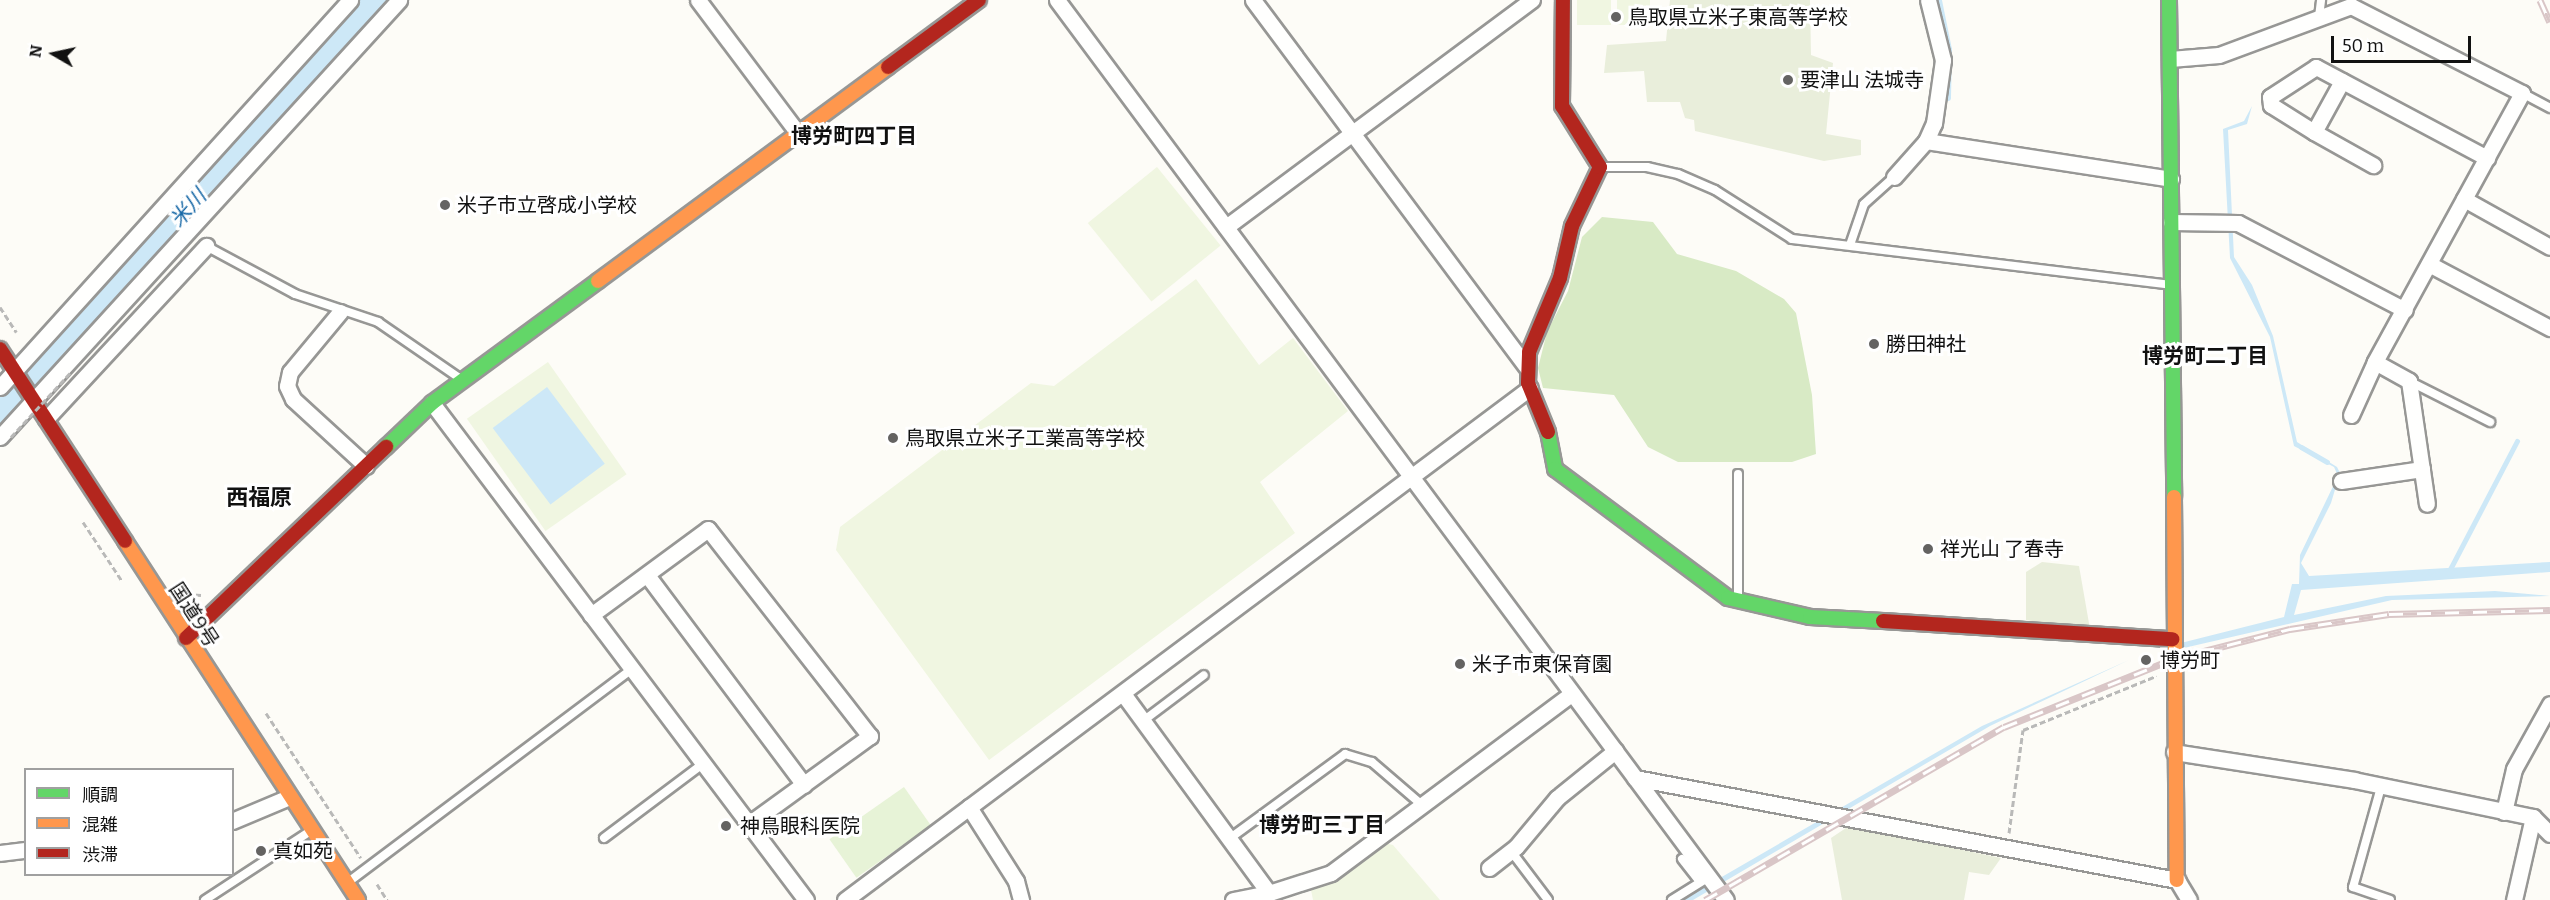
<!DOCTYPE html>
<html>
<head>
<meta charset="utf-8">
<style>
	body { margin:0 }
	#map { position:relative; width:2550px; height:900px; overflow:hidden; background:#fdfcf7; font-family:Bitter,"Noto Sans JP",serif }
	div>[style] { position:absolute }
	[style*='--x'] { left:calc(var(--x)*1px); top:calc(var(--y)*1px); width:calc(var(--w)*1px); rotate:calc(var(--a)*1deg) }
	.green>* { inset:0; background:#e7f3d7; transform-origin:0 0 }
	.forest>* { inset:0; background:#d8eac5 }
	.cemetery>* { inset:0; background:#e9eedb }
	.pitch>* { inset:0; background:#f0f6e1; transform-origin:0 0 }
	.water>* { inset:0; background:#cde8f7; transform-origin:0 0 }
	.stream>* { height:5px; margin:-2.5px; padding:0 2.5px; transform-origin:2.5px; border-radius:2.5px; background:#cde8f7 }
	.river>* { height:33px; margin:-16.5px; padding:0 16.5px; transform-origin:16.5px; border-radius:16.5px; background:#cde8f7 }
	.path>* { height:3px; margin-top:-1.5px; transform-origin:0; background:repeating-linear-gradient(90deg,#b9b9b8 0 6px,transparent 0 9px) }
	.roads { filter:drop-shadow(2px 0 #979795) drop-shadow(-2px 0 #979795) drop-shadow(0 2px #979795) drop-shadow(0 -2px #979795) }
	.lane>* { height:8px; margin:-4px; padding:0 4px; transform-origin:4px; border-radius:4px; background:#fffffe }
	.street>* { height:15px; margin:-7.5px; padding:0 7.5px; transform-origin:7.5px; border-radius:7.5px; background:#fffffe }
	.fast>* { height:14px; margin:-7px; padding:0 7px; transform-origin:7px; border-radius:7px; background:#63d668 }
	.slow>* { height:14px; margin:-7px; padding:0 7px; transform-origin:7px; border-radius:7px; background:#ff974d }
	.jam>* { height:14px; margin:-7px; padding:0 7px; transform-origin:7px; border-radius:7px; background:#b3261e }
	.rail>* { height:7px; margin-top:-3.5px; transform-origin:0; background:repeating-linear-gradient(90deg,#fff 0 14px,#d9c6c7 0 28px); box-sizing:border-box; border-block:2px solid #d9c6c7 }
	.path-bridge>* { height:3px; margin-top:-1.5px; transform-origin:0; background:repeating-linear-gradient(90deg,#b9b9b8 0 6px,transparent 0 9px) }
	.dots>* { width:16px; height:16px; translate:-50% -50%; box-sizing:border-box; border:3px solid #fff; border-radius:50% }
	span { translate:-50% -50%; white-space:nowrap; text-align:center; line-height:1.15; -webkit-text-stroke:6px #fff; paint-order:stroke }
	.poi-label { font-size:20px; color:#111 }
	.left { translate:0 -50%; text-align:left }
	.street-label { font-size:20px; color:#111 }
	.neighbourhood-label { font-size:21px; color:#111; font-weight:700 }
	.water-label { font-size:21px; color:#1768a6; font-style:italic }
	.quarter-label { font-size:22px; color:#111; font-weight:700 }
	.legend { position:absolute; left:24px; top:768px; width:210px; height:108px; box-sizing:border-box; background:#fff; border:2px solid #a0a0a0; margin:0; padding:8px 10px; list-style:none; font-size:18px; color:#111 }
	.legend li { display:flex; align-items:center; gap:12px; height:30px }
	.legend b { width:30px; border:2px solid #a0a0a0 }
	.north { position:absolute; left:24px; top:24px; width:60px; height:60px; -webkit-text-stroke:4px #fff; paint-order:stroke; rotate:279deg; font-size:16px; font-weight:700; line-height:24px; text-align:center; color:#111 }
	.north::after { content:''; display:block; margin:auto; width:21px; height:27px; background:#111; clip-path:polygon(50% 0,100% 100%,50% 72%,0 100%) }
	.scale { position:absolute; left:2331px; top:36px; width:140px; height:27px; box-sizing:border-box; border:3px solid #111; border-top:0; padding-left:8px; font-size:18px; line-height:21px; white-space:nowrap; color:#111; -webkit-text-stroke:4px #fff; paint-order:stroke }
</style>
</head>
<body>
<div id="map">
	<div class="green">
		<div style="left:904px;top:787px;width:47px;height:91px;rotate:55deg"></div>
	</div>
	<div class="forest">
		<div style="clip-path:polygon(1602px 217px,1653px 222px,1677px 254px,1736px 271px,1784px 299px,1796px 313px,1812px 395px,1816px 454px,1792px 462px,1678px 462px,1648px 447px,1614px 395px,1543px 388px,1538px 368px,1547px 332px,1568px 291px,1582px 237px)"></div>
	</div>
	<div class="cemetery">
		<div style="clip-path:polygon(1670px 0,1810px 0,1811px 55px,1833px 63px,1826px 134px,1861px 140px,1861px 155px,1824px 161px,1695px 131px,1694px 120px,1685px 118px,1680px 102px,1647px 102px,1644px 71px,1604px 73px,1607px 45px,1666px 41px)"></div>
		<div style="clip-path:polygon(2042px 562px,2079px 566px,2090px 629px,2026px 620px,2026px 572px)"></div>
		<div style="clip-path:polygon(1849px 826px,2001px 858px,1989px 875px,1969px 872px,1964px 900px,1842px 900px,1831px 838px)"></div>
	</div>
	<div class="pitch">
		<div style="left:1577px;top:0;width:34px;height:25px"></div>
		<div style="left:1617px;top:0;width:33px;height:25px"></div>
		<div style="left:1157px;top:167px;width:101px;height:89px;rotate:51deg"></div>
		<div style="clip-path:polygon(1196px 279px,1259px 365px,1293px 338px,1348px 411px,1260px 482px,1295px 533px,989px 760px,836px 550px,840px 527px,1031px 383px,1054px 386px)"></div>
		<div style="left:548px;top:362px;width:137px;height:99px;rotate:55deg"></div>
		<div style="clip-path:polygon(1384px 843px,1393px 845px,1440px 900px,1313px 900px,1311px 890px)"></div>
	</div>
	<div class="water">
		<div style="clip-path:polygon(2252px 106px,2247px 124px,2228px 130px,2234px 257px,2252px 285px,2273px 336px,2297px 442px,2337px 467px,2340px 473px,2331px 503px,2301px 563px,2309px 576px,2550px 562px,2550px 572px,2301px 590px,2294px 615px,2386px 596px,2495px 591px,2550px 596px,2392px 600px,2162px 653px,2161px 648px,2284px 617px,2292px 584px,2299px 584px,2300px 555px,2338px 476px,2334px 467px,2294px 446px,2270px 337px,2230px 258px,2223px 129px,2244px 121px)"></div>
		<div style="left:547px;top:387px;width:96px;height:68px;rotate:53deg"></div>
		<div style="clip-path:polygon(2129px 660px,1990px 726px,1693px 900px,1682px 900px,1982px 726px)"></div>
	</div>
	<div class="stream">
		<div style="--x:1939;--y:0;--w:50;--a:78.5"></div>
		<div style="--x:1949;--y:49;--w:49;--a:91.2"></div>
		<div style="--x:2301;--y:447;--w:30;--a:30"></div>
		<div style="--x:2448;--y:573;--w:149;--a:-62.4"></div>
	</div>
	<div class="river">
		<div style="--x:0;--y:416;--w:561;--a:-47.82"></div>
	</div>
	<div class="path">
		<div style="--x:0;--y:307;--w:30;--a:57"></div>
		<div style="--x:83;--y:522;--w:71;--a:56.5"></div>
		<div style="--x:187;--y:594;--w:14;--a:4"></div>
		<div style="--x:266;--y:713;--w:173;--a:56.8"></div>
		<div style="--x:2009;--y:833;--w:104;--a:-82.3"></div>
		<div style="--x:2023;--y:730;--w:144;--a:-22.1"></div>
		<div style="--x:377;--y:884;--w:19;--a:58"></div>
	</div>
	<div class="roads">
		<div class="lane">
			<div style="--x:2319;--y:17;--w:17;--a:-83"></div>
			<div style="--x:2522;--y:93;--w:32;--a:28"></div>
			<div style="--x:1602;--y:167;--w:45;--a:0"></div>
			<div style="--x:1647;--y:167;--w:32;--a:13"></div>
			<div style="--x:1678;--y:174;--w:40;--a:23.4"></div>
			<div style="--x:1715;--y:190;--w:91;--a:32.5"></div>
			<div style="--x:1792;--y:239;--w:382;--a:6.9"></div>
			<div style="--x:1850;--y:245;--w:43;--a:-71.1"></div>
			<div style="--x:1864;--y:204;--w:40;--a:-42"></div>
			<div style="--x:206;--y:246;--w:101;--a:28.3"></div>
			<div style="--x:295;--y:294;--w:88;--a:18.6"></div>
			<div style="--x:378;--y:322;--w:101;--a:34.5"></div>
			<div style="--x:2409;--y:381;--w:91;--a:26.8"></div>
			<div style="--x:1738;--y:474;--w:125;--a:90"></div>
			<div style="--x:1143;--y:721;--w:76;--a:-37"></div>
			<div style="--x:2381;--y:787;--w:104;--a:105.6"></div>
			<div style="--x:2353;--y:887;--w:39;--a:19"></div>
			<div style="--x:604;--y:838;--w:125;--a:-36.9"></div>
			<div style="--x:1229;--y:839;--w:144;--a:-36.2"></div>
			<div style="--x:1345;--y:754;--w:28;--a:17"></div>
			<div style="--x:1372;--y:762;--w:66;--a:40.7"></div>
			<div style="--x:1511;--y:851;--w:61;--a:52.9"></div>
			<div style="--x:1682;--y:859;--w:29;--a:52"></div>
			<div style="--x:351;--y:880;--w:353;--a:-36.9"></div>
			<div style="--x:205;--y:900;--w:124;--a:-33.2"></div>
			<div style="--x:1672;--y:900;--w:44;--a:-31.9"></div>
		</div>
		<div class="street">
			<div style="--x:698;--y:0;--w:166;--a:53.1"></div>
			<div style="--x:1057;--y:0;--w:1121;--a:53.38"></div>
			<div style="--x:1253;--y:0;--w:458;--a:53.3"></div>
			<div style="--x:1928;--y:0;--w:62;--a:76"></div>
			<div style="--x:1943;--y:60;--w:64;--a:98.1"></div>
			<div style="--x:1934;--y:123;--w:20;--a:114"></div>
			<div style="--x:1926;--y:141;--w:248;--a:8.8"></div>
			<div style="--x:2170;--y:59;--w:49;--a:-4.7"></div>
			<div style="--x:2219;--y:55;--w:141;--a:-20.4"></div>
			<div style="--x:2351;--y:6;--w:192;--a:27"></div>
			<div style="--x:2522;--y:93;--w:307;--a:118.7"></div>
			<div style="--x:2342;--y:81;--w:58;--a:118.8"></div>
			<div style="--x:2314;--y:132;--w:68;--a:29.2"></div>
			<div style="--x:2314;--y:132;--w:51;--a:-147.9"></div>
			<div style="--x:2271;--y:105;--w:8;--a:-97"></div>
			<div style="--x:2270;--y:97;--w:55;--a:-33.1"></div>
			<div style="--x:2316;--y:67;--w:194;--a:28"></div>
			<div style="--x:1894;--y:177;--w:48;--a:-48.4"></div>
			<div style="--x:2464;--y:199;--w:98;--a:29.2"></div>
			<div style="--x:2171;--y:222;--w:67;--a:0.9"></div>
			<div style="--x:2238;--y:223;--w:188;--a:27.5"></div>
			<div style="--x:1226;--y:227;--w:381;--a:-36.6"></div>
			<div style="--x:2429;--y:264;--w:137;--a:27.9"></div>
			<div style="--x:340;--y:312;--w:78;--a:129.8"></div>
			<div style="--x:290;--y:372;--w:14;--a:102"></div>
			<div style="--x:287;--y:386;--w:14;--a:65"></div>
			<div style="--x:293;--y:399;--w:99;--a:42.5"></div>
			<div style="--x:0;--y:387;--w:522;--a:-47.87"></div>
			<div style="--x:432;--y:403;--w:622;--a:53.04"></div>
			<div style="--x:2351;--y:415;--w:58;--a:-65.6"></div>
			<div style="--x:2375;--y:362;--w:39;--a:29"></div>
			<div style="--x:2409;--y:381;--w:124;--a:81.7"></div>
			<div style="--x:46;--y:419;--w:236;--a:-47.2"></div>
			<div style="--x:0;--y:437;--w:592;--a:-47.6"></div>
			<div style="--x:2341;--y:481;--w:82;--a:-8.4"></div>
			<div style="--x:647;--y:575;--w:262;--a:53.2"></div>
			<div style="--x:591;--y:615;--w:145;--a:-36.3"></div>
			<div style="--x:708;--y:529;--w:263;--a:52"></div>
			<div style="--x:870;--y:736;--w:150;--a:144"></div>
			<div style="--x:1124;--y:695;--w:245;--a:53.8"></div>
			<div style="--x:1269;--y:893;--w:65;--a:-17.9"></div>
			<div style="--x:1331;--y:873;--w:299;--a:-36.7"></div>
			<div style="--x:2174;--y:752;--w:182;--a:8.8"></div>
			<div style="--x:2354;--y:780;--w:183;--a:11.7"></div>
			<div style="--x:2533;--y:817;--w:24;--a:45"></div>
			<div style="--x:1635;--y:778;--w:552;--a:10.66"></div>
			<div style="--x:2177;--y:880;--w:23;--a:59"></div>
			<div style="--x:969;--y:807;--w:88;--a:57.6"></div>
			<div style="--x:1016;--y:881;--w:20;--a:75"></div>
			<div style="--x:2504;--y:812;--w:44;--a:-76.9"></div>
			<div style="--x:2514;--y:769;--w:74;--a:-61"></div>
			<div style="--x:232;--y:821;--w:62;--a:-22.8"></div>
			<div style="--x:0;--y:853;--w:26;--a:-7"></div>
			<div style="--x:1489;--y:868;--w:34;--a:-38"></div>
			<div style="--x:1516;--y:847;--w:64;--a:-50.1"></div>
			<div style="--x:1557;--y:798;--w:75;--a:-39"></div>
			<div style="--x:845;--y:900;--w:855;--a:-36.78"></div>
			<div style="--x:1233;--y:900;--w:37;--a:-11"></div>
			<div style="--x:2514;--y:900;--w:85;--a:-77.1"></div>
		</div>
		<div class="fast">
			<div style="--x:2169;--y:0;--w:497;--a:89.4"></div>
			<div style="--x:1548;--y:432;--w:38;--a:79"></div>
			<div style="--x:1555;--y:469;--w:216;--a:36.7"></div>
			<div style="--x:1728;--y:598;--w:84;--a:13"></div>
			<div style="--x:1810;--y:617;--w:73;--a:3.1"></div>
			<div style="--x:386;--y:447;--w:64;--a:-43.7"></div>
			<div style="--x:432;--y:403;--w:206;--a:-36.3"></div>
		</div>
		<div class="slow">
			<div style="--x:598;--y:281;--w:360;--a:-36.4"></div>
			<div style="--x:2174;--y:497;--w:383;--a:89.6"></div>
			<div style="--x:125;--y:541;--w:428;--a:57"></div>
		</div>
		<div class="jam">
			<div style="--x:888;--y:67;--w:113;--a:-36.4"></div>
			<div style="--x:0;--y:349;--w:229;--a:56.9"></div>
			<div style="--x:1548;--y:432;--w:53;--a:-112.2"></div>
			<div style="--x:1528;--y:383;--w:31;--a:-88"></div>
			<div style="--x:1529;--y:352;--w:80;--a:-67.3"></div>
			<div style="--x:1560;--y:278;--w:53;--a:-77"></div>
			<div style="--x:1572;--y:226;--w:65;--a:-64.6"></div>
			<div style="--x:1600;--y:167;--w:72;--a:-121.9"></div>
			<div style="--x:1562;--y:106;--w:106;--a:-89.5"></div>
			<div style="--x:1883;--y:621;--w:290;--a:3.6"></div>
			<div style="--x:186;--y:638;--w:277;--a:-43.7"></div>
		</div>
	</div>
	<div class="rail">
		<div style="--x:2540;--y:0;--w:24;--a:66"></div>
		<div style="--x:1705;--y:900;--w:345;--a:-30.1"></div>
		<div style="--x:2004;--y:727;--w:182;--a:-21.9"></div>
		<div style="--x:2173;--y:659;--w:121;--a:-14.4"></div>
		<div style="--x:2290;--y:629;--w:100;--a:-8.6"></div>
		<div style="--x:2389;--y:614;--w:161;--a:-1.4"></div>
	</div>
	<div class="path-bridge">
		<div style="--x:11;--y:437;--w:88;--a:-47.3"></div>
	</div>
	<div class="dots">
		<div style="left:1616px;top:17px;background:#646362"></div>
		<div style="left:1788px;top:80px;background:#646362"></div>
		<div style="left:445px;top:205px;background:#646362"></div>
		<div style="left:1874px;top:344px;background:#646362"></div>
		<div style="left:893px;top:438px;background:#646362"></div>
		<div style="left:1928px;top:549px;background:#646362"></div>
		<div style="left:2146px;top:660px;background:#646362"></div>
		<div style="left:1460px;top:664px;background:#646362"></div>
		<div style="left:726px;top:826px;background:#646362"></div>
		<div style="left:261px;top:851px;background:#646362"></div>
	</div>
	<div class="poi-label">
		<span class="left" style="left:1628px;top:17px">鳥取県立米子東高等学校</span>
		<span class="left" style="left:1800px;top:80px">要津山 法城寺</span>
		<span class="left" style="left:457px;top:205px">米子市立啓成小学校</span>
		<span class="left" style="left:1886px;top:344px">勝田神社</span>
		<span class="left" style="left:905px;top:438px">鳥取県立米子工業高等学校</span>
		<span class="left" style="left:1940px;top:549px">祥光山 了春寺</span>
		<span class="left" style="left:2160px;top:660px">博労町</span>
		<span class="left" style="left:1472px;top:664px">米子市東保育園</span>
		<span class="left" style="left:740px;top:826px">神鳥眼科医院</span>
		<span class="left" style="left:273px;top:851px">真如苑</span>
	</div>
	<div class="street-label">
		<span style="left:194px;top:615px;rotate:57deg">国道9号</span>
	</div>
	<div class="neighbourhood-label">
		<span style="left:854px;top:136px">博労町四丁目</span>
		<span style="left:2205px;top:356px">博労町二丁目</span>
		<span style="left:1322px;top:825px">博労町三丁目</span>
	</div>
	<div class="water-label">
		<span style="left:188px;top:208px;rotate:-48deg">米川</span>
	</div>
	<div class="quarter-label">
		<span style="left:259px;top:498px">西福原</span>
	</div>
	<ul class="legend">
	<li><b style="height:8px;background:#63d668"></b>順調</li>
	<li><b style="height:8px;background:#ff974d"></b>混雑</li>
	<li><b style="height:8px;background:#b3261e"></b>渋滞</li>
	</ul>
	<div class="north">N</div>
	<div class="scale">50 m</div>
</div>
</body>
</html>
